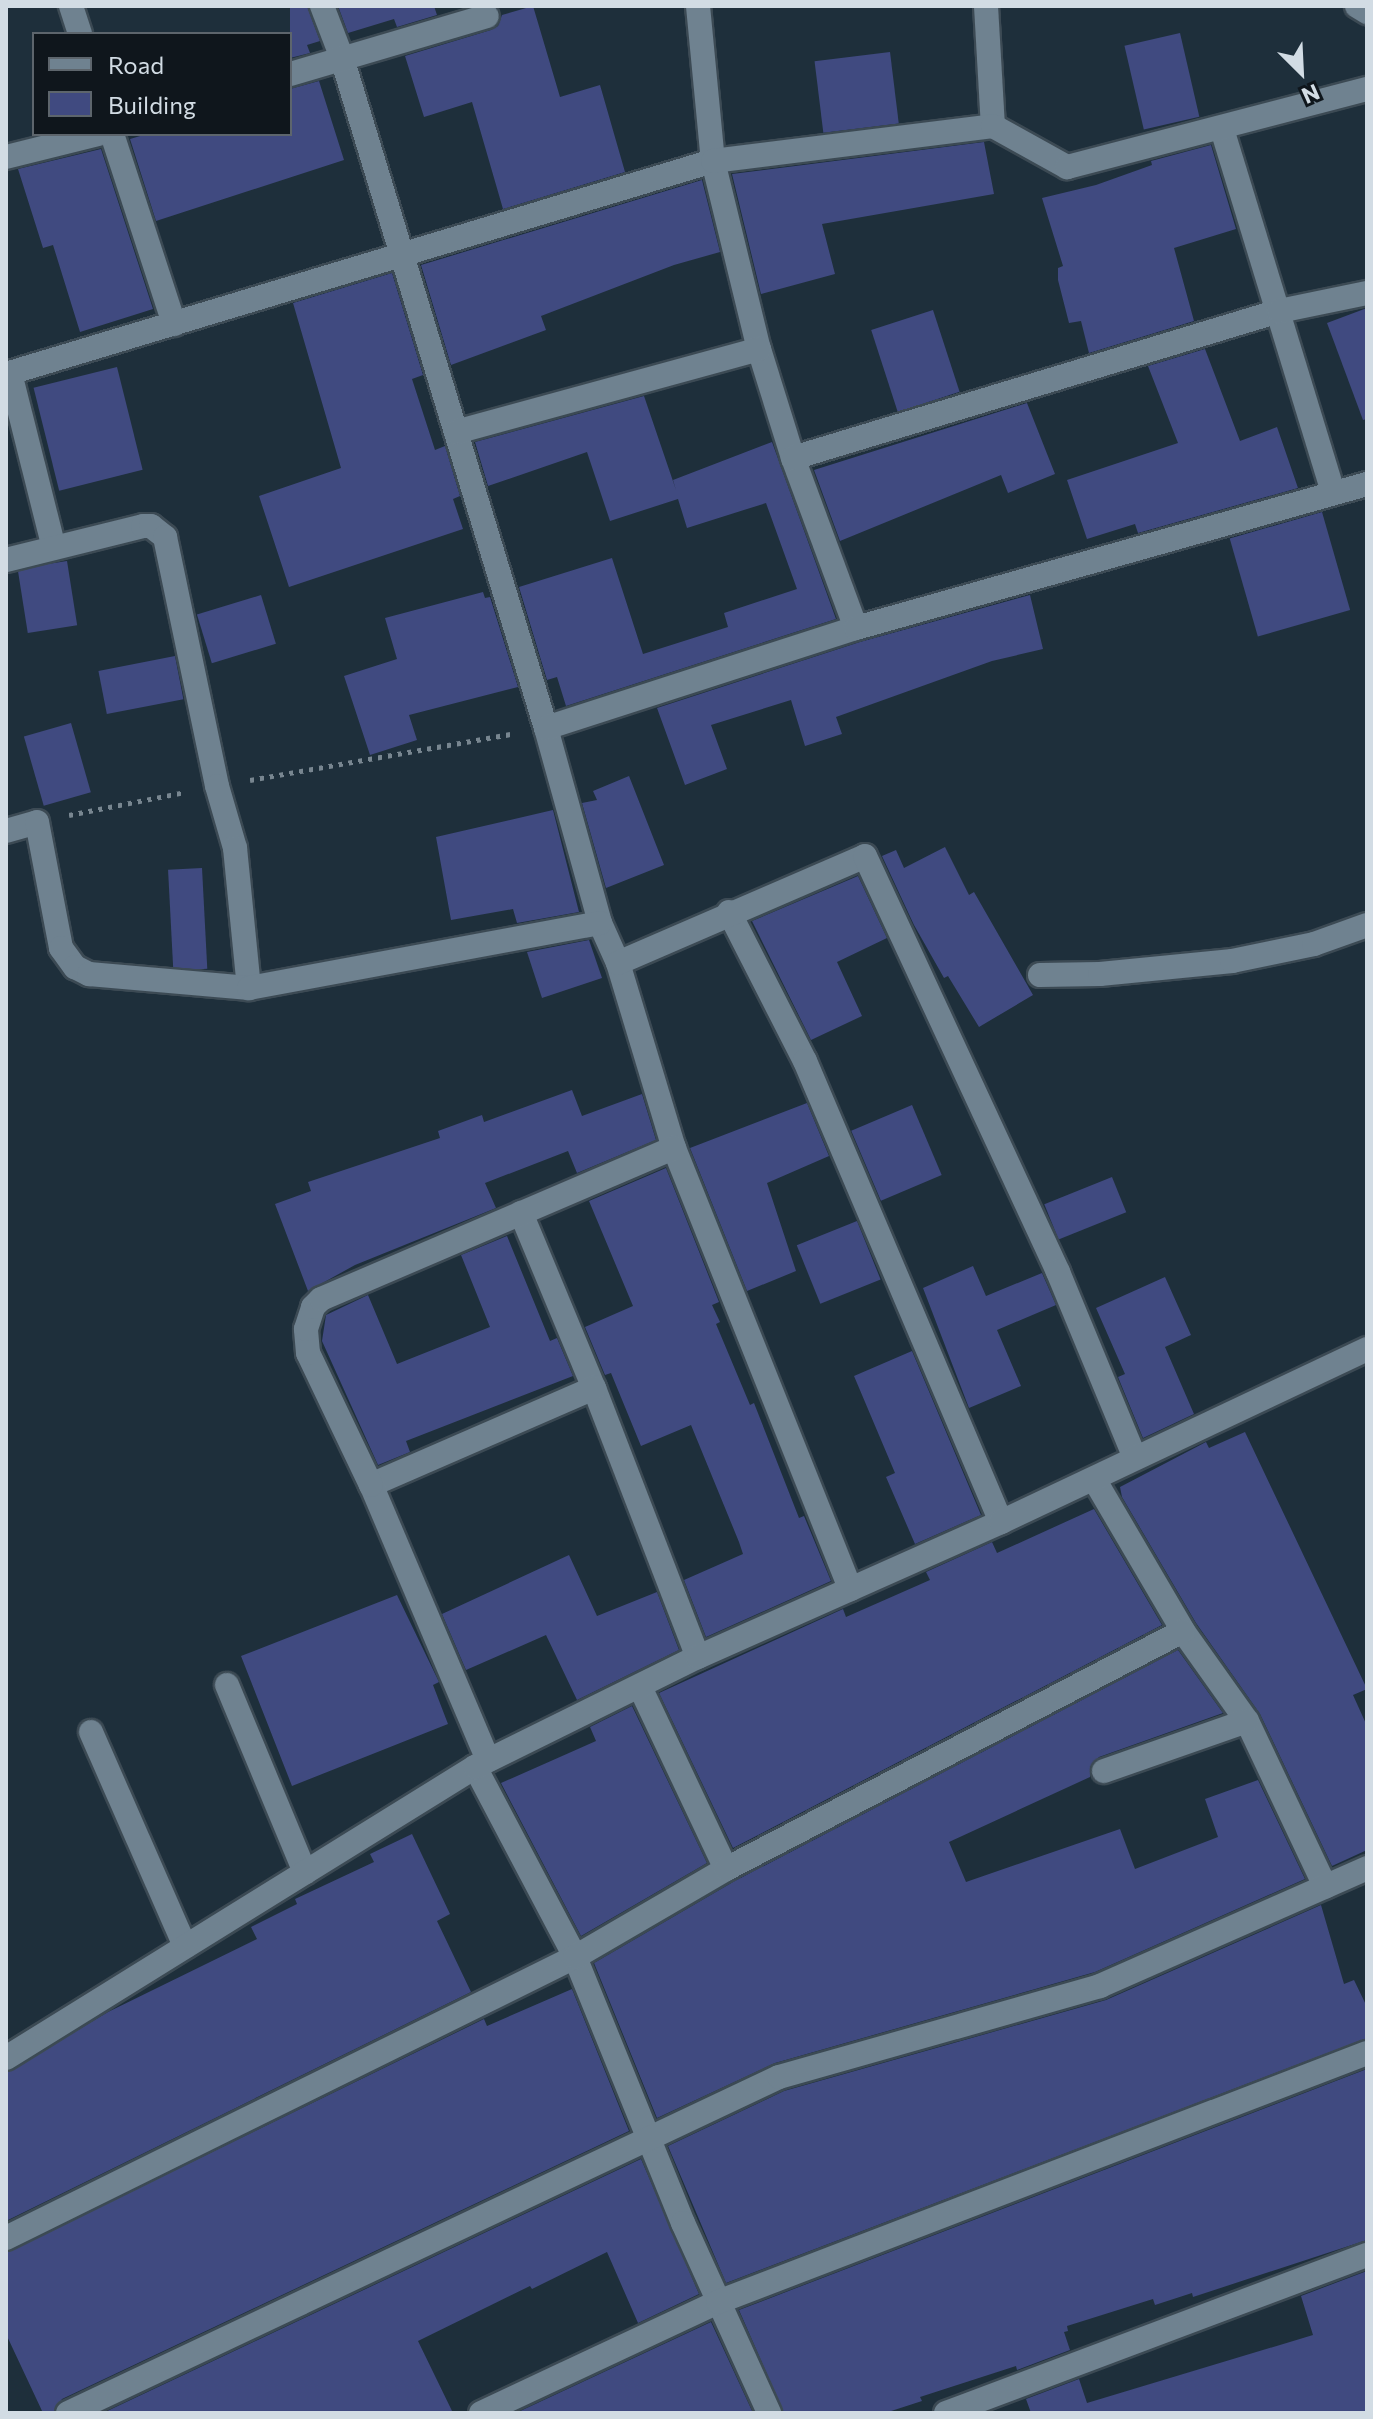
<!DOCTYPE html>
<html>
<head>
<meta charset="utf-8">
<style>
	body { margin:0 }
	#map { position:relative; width:1373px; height:2419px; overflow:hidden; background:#1e2f3b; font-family:Commissioner,sans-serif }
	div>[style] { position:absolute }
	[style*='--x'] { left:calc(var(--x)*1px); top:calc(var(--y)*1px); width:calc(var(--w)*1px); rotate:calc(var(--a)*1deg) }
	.building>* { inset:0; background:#404a80; transform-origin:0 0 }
	.path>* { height:5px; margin-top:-2.5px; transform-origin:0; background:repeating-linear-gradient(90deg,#788690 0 4px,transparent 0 10px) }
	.roads { filter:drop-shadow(2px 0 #3c4a54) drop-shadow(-2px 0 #3c4a54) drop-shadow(0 2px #3c4a54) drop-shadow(0 -2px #3c4a54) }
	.minor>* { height:24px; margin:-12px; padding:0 12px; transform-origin:12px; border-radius:12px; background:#6f8290 }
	span { translate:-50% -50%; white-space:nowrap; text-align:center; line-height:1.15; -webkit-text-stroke:8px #0f161c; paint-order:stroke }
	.frame { position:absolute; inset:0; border:8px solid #d2dce4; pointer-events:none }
	.legend { position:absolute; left:32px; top:32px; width:260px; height:104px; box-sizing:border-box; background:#0f161c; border:2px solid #5d656c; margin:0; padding:10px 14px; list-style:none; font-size:24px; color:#d2dce4 }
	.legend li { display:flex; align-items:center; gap:16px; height:40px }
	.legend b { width:40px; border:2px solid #5d656c }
	.north { position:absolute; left:1261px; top:32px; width:80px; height:80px; -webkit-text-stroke:6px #0f161c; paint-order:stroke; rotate:156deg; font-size:22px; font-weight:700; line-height:32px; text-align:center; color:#d2dce4 }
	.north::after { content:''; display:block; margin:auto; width:28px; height:36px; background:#d2dce4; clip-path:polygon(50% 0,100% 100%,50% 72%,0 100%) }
</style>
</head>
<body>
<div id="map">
	<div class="building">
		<div style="clip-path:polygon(290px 6px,307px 6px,320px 41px,307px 45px,310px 53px,290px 58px)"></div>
		<div style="clip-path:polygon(338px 6px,434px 6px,437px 15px,397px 27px,394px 19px,348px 33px)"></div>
		<div style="clip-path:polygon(533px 6px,560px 97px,600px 85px,625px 172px,503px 209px,472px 102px,424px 117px,405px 56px,491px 30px,498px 26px,502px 15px)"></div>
		<div style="left:1180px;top:33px;width:86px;height:57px;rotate:77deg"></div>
		<div style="left:890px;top:52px;width:72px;height:76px;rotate:83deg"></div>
		<div style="clip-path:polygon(319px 81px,344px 160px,156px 221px,130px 139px,147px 134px,290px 134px,290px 89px)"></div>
		<div style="clip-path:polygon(984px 142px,994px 194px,822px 224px,835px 274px,761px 294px,732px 174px)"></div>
		<div style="clip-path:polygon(1211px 145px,1236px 229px,1174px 248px,1194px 321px,1089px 353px,1081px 321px,1069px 323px,1058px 280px,1058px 268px,1063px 266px,1042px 198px,1096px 185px,1152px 165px,1151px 161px)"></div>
		<div style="clip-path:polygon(101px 149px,153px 309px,80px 332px,53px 245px,43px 248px,18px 169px)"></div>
		<div style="clip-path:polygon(702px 180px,720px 252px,674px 265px,541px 316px,546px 330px,451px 365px,421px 265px)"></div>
		<div style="clip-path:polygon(392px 273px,423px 375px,412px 379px,435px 450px,445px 446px,460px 496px,453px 499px,463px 529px,289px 587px,259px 496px,341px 468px,293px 303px)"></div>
		<div style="clip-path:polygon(1367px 308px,1367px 419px,1363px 420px,1327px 323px)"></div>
		<div style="left:933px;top:310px;width:86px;height:65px;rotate:72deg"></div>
		<div style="clip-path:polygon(1205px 349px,1240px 441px,1277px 427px,1298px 488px,1138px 533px,1135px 524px,1087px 539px,1067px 480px,1178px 443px,1148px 366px)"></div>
		<div style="left:117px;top:367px;width:106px;height:86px;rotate:76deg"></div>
		<div style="clip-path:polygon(644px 396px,676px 490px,673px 480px,772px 442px,836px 619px,566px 706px,557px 677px,547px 680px,519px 587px,612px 558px,643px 654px,728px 627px,724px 613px,797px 589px,766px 503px,687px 528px,678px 499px,610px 521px,587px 452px,488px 486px,475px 442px)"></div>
		<div style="clip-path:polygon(1027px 403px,1055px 474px,1008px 493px,1001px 475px,840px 541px,814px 470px)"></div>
		<div style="left:1322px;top:512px;width:102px;height:96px;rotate:74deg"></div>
		<div style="left:67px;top:561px;width:65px;height:50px;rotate:81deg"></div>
		<div style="clip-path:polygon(483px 592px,485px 598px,490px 597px,518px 687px,409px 715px,417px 740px,370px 755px,344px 676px,397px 659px,385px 618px)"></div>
		<div style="left:261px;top:595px;width:51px;height:67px;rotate:73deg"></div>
		<div style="clip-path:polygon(1030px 595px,1043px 649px,992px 661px,836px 717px,842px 734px,805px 746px,791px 700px,711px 725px,727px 769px,685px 785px,657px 708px,860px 642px)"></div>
		<div style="left:175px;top:656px;width:44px;height:78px;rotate:79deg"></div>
		<div style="left:71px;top:723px;width:72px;height:49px;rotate:74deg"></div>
		<div style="clip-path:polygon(629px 776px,664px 865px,606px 888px,582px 803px,597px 800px,593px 791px)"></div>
		<div style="clip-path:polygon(553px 810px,579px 912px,517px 923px,513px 909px,451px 920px,436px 837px)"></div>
		<div style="clip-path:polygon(945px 847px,969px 895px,974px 892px,1033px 995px,979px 1027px,948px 976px,944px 978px,914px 925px,882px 856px,896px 850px,904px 868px)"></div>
		<div style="left:202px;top:868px;width:101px;height:34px;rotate:87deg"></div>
		<div style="clip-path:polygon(858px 876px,887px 938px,837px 962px,862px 1016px,811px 1040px,752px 921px)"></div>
		<div style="clip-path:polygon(589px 940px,602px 978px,542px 998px,527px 952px)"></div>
		<div style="clip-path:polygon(572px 1090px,582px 1116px,642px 1094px,656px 1140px,577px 1173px,568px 1151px,485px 1183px,496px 1208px,355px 1265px,308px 1291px,275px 1204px,311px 1191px,308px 1182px,440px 1138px,438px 1131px,482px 1115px,484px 1122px)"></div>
		<div style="clip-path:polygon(807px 1103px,829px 1156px,767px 1183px,796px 1271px,747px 1291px,690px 1148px)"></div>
		<div style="left:912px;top:1105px;width:76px;height:66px;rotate:67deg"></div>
		<div style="clip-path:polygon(666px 1168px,719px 1302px,712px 1305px,720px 1322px,716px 1324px,750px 1405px,754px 1403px,799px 1518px,804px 1516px,831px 1581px,706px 1637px,684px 1580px,743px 1554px,739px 1542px,691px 1425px,641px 1446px,611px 1373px,605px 1375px,585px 1327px,633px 1306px,589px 1201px)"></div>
		<div style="left:1112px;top:1177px;width:38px;height:73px;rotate:68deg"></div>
		<div style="left:857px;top:1221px;width:63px;height:65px;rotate:68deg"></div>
		<div style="clip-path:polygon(507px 1236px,550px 1341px,557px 1338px,573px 1376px,406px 1441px,410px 1452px,378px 1465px,322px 1341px,326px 1315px,368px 1295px,397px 1364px,490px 1327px,461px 1255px)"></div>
		<div style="clip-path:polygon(973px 1266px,986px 1296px,1042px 1273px,1056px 1305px,997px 1330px,1021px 1386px,969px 1408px,923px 1288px)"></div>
		<div style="clip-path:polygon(1165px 1277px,1191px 1335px,1165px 1347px,1194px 1414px,1143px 1438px,1118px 1377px,1125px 1374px,1096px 1308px)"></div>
		<div style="clip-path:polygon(912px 1351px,981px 1515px,915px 1544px,886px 1477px,895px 1473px,854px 1376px)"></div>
		<div style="clip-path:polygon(1245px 1432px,1367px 1689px,1353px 1695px,1367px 1726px,1367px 1850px,1332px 1866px,1260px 1714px,1196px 1623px,1122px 1497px,1120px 1487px,1206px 1442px,1209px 1448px)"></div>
		<div style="clip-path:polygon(1094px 1509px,1162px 1625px,733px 1848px,659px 1693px,843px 1609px,846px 1617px,930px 1580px,926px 1572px,992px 1542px,997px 1553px)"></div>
		<div style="clip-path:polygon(569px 1555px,597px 1616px,657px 1592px,679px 1650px,577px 1700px,546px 1635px,466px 1670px,442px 1614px)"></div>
		<div style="clip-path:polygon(397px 1595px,439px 1682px,433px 1685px,448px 1724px,292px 1786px,241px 1656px)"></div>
		<div style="clip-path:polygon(1178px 1650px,1223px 1713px,1099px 1757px,1090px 1767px,1090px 1777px,949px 1842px,966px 1882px,1120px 1829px,1135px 1869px,1218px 1837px,1205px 1799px,1258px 1780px,1305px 1879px,1095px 1972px,775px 2063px,657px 2118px,594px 1963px,733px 1882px)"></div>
		<div style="clip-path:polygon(632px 1706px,707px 1863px,581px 1936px,501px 1783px,596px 1741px,590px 1727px)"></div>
		<div style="clip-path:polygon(412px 1834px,450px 1914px,437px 1921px,471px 1992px,6px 2221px,6px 2073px,108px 2012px,257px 1939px,251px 1927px,297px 1904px,295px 1899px,374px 1862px,370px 1854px)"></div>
		<div style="clip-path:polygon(1321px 1905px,1344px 1984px,1354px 1980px,1367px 2007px,1367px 2038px,726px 2283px,668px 2146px,784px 2091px,1106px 2000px)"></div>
		<div style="clip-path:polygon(572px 1989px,629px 2131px,62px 2399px,53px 2413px,43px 2413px,6px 2334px,6px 2253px,484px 2019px,487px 2026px)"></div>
		<div style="clip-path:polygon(1367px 2069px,1367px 2240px,1193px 2297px,1192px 2293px,1155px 2305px,1153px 2299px,1067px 2326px,1068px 2331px,1064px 2332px,1070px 2350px,1017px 2370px,1016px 2366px,920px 2397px,922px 2401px,885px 2413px,784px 2413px,739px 2310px)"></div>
		<div style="clip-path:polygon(641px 2159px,699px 2294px,638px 2323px,607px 2252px,532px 2289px,530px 2286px,418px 2341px,453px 2413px,103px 2413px)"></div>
		<div style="clip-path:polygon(1367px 2271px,1367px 2413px,1031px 2413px,1026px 2399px,1079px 2379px,1087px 2403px,1313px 2335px,1301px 2296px)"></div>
		<div style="clip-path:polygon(711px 2322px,753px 2413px,516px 2413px)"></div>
	</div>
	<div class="path">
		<div style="--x:250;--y:780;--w:266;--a:-10"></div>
		<div style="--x:69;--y:815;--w:118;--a:-11.2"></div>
	</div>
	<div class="roads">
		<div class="minor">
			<div style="--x:71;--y:6;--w:29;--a:72"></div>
			<div style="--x:322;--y:6;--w:56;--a:69"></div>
			<div style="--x:342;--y:58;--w:700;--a:73.07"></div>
			<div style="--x:546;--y:728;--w:202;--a:74.5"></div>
			<div style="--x:600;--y:923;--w:44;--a:65.8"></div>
			<div style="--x:618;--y:963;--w:193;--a:73.2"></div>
			<div style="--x:674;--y:1148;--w:475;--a:68.2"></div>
			<div style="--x:698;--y:6;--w:156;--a:84.5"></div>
			<div style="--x:713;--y:161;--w:194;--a:76.3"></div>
			<div style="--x:759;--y:349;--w:114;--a:72.7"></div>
			<div style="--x:793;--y:458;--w:181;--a:69.7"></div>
			<div style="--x:986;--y:6;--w:120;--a:86.7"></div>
			<div style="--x:1357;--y:6;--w:12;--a:31"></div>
			<div style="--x:290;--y:74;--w:205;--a:-16.4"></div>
			<div style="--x:1222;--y:129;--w:380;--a:73"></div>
			<div style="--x:112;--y:134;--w:200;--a:71.9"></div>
			<div style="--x:6;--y:157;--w:95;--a:-14"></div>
			<div style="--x:10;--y:373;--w:180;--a:75.9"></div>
			<div style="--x:6;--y:374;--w:738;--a:-16.77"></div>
			<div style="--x:713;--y:161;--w:282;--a:-7.1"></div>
			<div style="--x:993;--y:126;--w:85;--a:29"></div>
			<div style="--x:1067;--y:167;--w:310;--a:-14.6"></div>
			<div style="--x:456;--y:432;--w:314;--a:-15.3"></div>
			<div style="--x:793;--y:458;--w:508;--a:-16.83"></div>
			<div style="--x:1279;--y:311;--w:90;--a:-11.6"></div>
			<div style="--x:6;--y:560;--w:141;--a:-13.9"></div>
			<div style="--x:143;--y:526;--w:8;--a:0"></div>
			<div style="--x:151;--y:526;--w:18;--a:38"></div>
			<div style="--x:165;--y:537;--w:254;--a:78.2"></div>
			<div style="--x:217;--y:786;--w:65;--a:73.8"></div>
			<div style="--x:235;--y:848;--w:141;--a:84.3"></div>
			<div style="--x:546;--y:728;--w:326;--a:-17.9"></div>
			<div style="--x:856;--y:628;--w:531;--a:-15.74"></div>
			<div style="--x:6;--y:831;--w:32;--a:-16"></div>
			<div style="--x:37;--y:822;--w:128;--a:79.2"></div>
			<div style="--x:61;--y:948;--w:24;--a:54"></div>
			<div style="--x:75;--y:967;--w:16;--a:27"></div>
			<div style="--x:89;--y:974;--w:161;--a:5"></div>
			<div style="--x:249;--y:988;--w:357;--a:-10.5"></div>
			<div style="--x:729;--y:912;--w:167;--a:63"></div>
			<div style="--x:805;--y:1061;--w:501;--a:66.97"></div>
			<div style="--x:618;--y:963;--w:269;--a:-23.4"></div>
			<div style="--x:865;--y:856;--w:459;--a:65.1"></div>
			<div style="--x:1058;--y:1272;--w:201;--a:67.5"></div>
			<div style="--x:1040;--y:975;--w:60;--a:-1"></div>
			<div style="--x:1100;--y:974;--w:133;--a:-5.6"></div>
			<div style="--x:1232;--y:961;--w:84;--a:-11.7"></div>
			<div style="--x:1314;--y:944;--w:56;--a:-19.7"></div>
			<div style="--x:521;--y:1213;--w:190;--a:67.4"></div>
			<div style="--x:594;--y:1388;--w:288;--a:68.9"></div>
			<div style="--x:1094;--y:1479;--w:176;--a:59.6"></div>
			<div style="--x:1183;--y:1631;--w:110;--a:54.6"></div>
			<div style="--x:1247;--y:1721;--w:183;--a:64.7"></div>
			<div style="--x:371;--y:1485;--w:243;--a:-23.5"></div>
			<div style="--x:227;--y:1685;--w:203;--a:67.4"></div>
			<div style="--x:640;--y:1687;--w:201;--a:64.7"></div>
			<div style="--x:91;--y:1732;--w:234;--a:66.3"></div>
			<div style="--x:488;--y:1760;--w:299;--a:-113"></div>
			<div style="--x:371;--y:1485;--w:146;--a:-115.5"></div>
			<div style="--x:308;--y:1353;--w:24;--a:-95"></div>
			<div style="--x:306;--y:1329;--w:23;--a:-72"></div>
			<div style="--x:313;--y:1307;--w:11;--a:-45"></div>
			<div style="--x:321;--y:1299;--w:384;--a:-23.2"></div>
			<div style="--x:475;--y:1767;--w:215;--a:62.2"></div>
			<div style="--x:575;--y:1957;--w:287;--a:67.9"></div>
			<div style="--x:683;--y:2223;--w:209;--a:65.6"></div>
			<div style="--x:1104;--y:1771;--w:151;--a:-19.3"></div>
			<div style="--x:6;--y:2058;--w:552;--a:-31.82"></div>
			<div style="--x:475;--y:1767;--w:249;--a:-26.3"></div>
			<div style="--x:698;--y:1657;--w:332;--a:-24"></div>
			<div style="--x:1001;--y:1522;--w:405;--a:-25.3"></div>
			<div style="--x:6;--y:2238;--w:635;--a:-26.28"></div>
			<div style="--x:575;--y:1957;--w:175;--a:-30.2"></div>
			<div style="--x:726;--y:1869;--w:515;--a:-27.51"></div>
			<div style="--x:68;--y:2413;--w:786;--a:-25.29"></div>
			<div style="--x:779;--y:2077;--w:334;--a:-15.8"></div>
			<div style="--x:1100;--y:1986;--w:292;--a:-23.8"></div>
			<div style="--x:481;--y:2413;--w:262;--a:-25.1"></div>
			<div style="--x:718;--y:2302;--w:695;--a:-20.99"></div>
			<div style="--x:946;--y:2413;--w:450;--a:-20.6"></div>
		</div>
	</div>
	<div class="frame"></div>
	<ul class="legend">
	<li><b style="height:10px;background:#6f8290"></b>Road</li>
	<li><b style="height:22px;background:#404a80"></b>Building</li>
	</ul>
	<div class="north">N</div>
</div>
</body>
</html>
